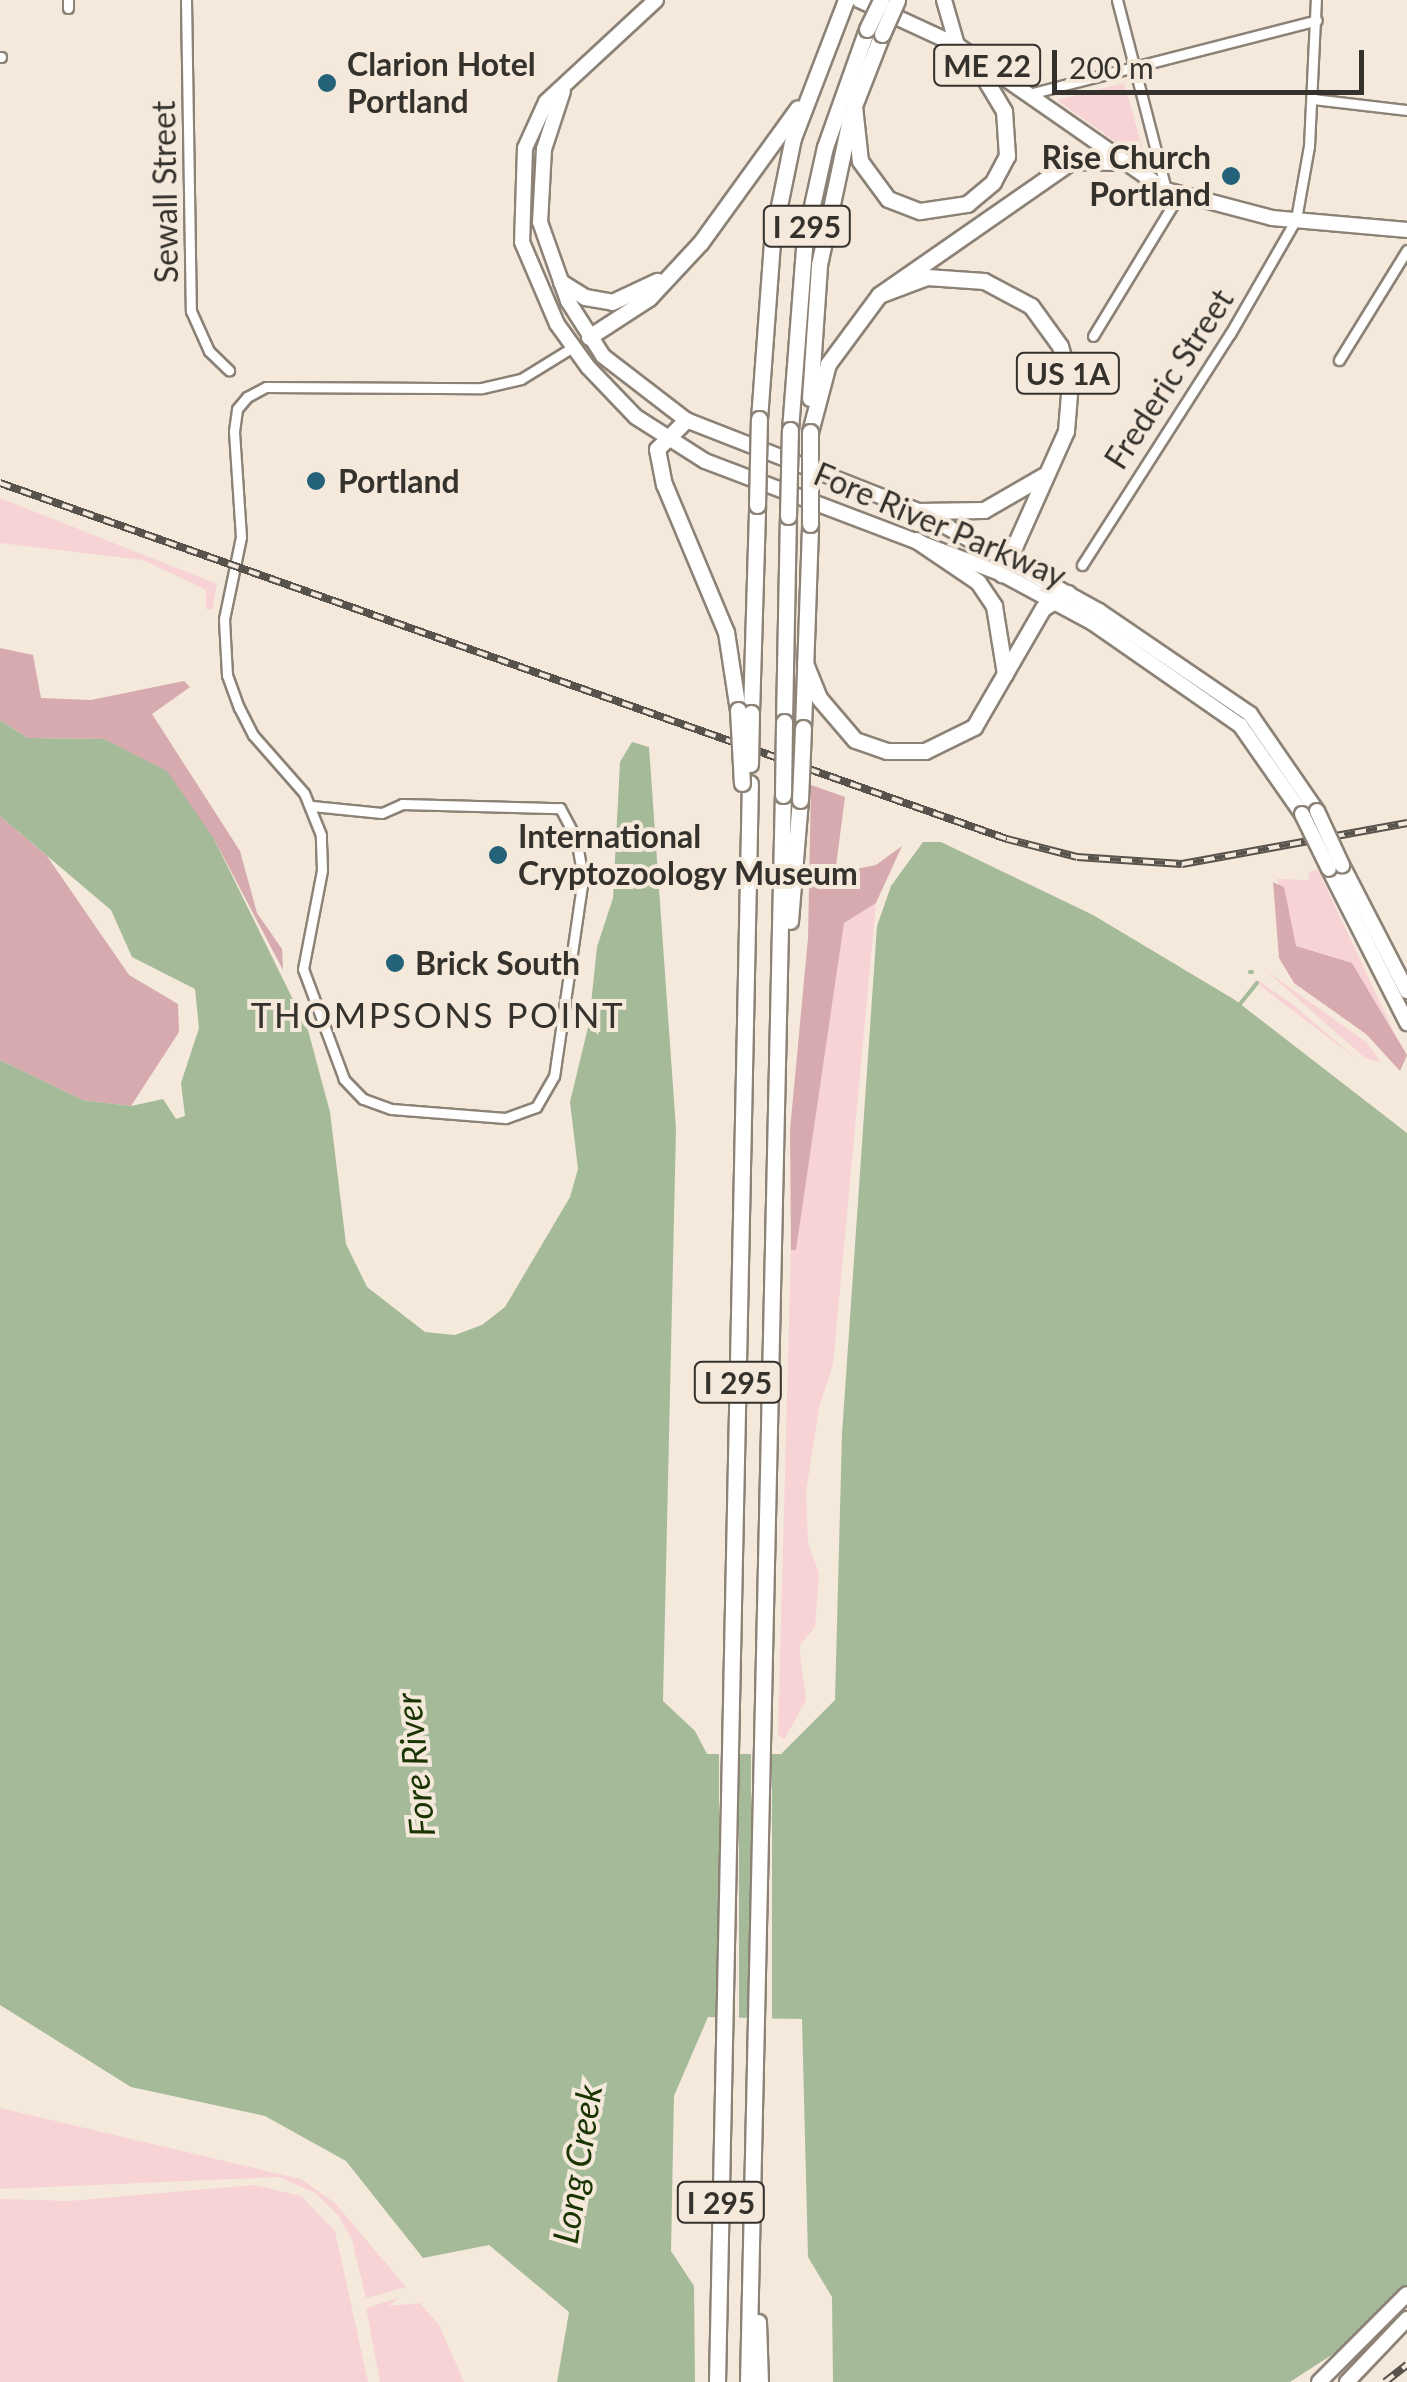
<!DOCTYPE html>
<html>
<head>
<meta charset="utf-8">
<style>
	body { margin:0 }
	#map { position:relative; width:1407px; height:2382px; overflow:hidden; background:#f4e9db; font-family:Lato,sans-serif }
	div>[style] { position:absolute }
	[style*='--x'] { left:calc(var(--x)*1px); top:calc(var(--y)*1px); width:calc(var(--w)*1px); rotate:calc(var(--a)*1deg) }
	.green>* { inset:0; background:#f7d3d6 }
	.forest>* { inset:0; background:#d7aaaf }
	.water>* { inset:0; background:#a5ba98 }
	.pier>* { inset:0; background:#f4e9db; transform-origin:0 0 }
	.stream>* { height:4px; margin:-2px; padding:0 2px; transform-origin:2px; border-radius:2px; background:#a5ba98 }
	.roads { filter:drop-shadow(2px 0 #8c8276) drop-shadow(-2px 0 #8c8276) drop-shadow(0 2px #8c8276) drop-shadow(0 -2px #8c8276) }
	.minor>* { height:9px; margin:-4.5px; padding:0 4.5px; transform-origin:4.5px; border-radius:4.5px; background:#fff }
	.primary>* { height:14px; margin:-7px; padding:0 7px; transform-origin:7px; border-radius:7px; background:#fff }
	.motorway>* { height:15px; margin:-7.5px; padding:0 7.5px; transform-origin:7.5px; border-radius:7.5px; background:#fff }
	.rail>* { height:8px; margin-top:-4px; transform-origin:0; background:repeating-linear-gradient(90deg,#f4e9db 0 11px,#57524b 0 22px); box-sizing:border-box; border-block:2px solid #57524b }
	.bridges { filter:drop-shadow(2px 0 #8c8276) drop-shadow(-2px 0 #8c8276) drop-shadow(0 2px #8c8276) drop-shadow(0 -2px #8c8276) }
	.primary-bridge>* { height:14px; margin:-7px; padding:0 7px; transform-origin:7px; border-radius:7px; background:#fff }
	.motorway-bridge>* { height:15px; margin:-7.5px; padding:0 7.5px; transform-origin:7.5px; border-radius:7.5px; background:#fff }
	.dots>* { width:28px; height:28px; translate:-50% -50%; box-sizing:border-box; border:5px solid #f4e9db; border-radius:50% }
	span { translate:-50% -50%; white-space:nowrap; text-align:center; line-height:1.15; -webkit-text-stroke:8px #f4e9db; paint-order:stroke }
	.shield-label span { padding:2px 8px; background:#f4e9db; border:2px solid; border-radius:8px; -webkit-text-stroke-width:0 }
	.shield-label { font-size:30px; color:#35312c; font-weight:700 }
	.poi-label { font-size:32px; color:#35312c; font-weight:700 }
	.left { translate:0 -50%; text-align:left }
	.right { translate:-100% -50%; text-align:right }
	.street-label { font-size:32px; color:#35312c }
	.neighbourhood-label { font-size:35px; color:#35312c; letter-spacing:2.5px }
	.water-label { font-size:35px; color:#1a3501; font-style:italic }
	.scale { position:absolute; left:1052px; top:50px; width:312px; height:45px; box-sizing:border-box; border:5px solid #35312c; border-top:0; padding-left:12px; font-size:30px; line-height:35px; white-space:nowrap; color:#35312c; -webkit-text-stroke:8px #f4e9db; paint-order:stroke }
</style>
</head>
<body>
<div id="map">
	<div class="green">
		<div style="clip-path:polygon(1124px 83px,1147px 164px,1057px 100px)"></div>
		<div style="clip-path:polygon(0 498px,217px 584px,212px 610px,206px 609px,206px 590px,143px 560px,0 543px)"></div>
		<div style="clip-path:polygon(1318px 870px,1396px 1036px,1352px 963px,1296px 946px,1277px 879px,1310px 880px,1308px 872px)"></div>
		<div style="clip-path:polygon(876px 903px,833px 1364px,819px 1407px,806px 1492px,808px 1543px,819px 1573px,815px 1627px,799px 1646px,806px 1700px,784px 1740px,778px 1735px,791px 1250px,796px 1249px,844px 923px)"></div>
		<div style="clip-path:polygon(1265px 970px,1366px 1042px,1381px 1062px,1365px 1058px)"></div>
		<div style="clip-path:polygon(1256px 979px,1296px 1007px,1359px 1061px,1254px 981px)"></div>
		<div style="clip-path:polygon(0 2108px,301px 2179px,335px 2203px,406px 2287px,366px 2298px,352px 2240px,338px 2215px,315px 2193px,279px 2177px,0 2189px)"></div>
		<div style="clip-path:polygon(254px 2185px,301px 2196px,335px 2231px,368px 2382px,0 2382px,0 2199px,70px 2201px)"></div>
		<div style="clip-path:polygon(398px 2298px,389px 2306px,420px 2303px,439px 2325px,464px 2382px,380px 2382px,366px 2308px)"></div>
	</div>
	<div class="forest">
		<div style="clip-path:polygon(0 648px,33px 655px,41px 698px,91px 700px,184px 681px,190px 687px,152px 714px,240px 851px,257px 913px,282px 949px,283px 970px,214px 839px,104px 739px,28px 738px,0 720px)"></div>
		<div style="clip-path:polygon(811px 785px,845px 797px,835px 873px,876px 865px,902px 846px,876px 903px,844px 923px,796px 1250px,791px 1250px,790px 1130px,808px 938px)"></div>
		<div style="clip-path:polygon(0 816px,47px 856px,129px 975px,178px 1004px,179px 1032px,131px 1106px,83px 1100px,0 1060px)"></div>
		<div style="clip-path:polygon(1273px 882px,1284px 887px,1296px 946px,1352px 963px,1407px 1055px,1400px 1071px,1366px 1034px,1294px 983px,1279px 958px)"></div>
	</div>
	<div class="water">
		<div style="clip-path:polygon(0 720px,28px 738px,104px 739px,167px 771px,214px 839px,308px 1030px,330px 1112px,346px 1244px,367px 1287px,425px 1332px,455px 1335px,482px 1325px,505px 1307px,570px 1197px,578px 1169px,570px 1102px,589px 1023px,597px 947px,613px 898px,620px 762px,632px 742px,649px 747px,676px 1129px,663px 1701px,695px 1731px,707px 1754px,781px 1754px,835px 1700px,842px 1434px,877px 926px,891px 886px,923px 842px,941px 842px,1093px 915px,1235px 1000px,1407px 1133px,1407px 2306px,1290px 2382px,833px 2382px,832px 2297px,808px 2257px,802px 2019px,708px 2017px,674px 2096px,671px 2251px,694px 2286px,695px 2382px,557px 2382px,569px 2312px,489px 2245px,423px 2258px,346px 2161px,265px 2116px,131px 2087px,0 2005px,0 1060px,83px 1100px,131px 1106px,163px 1099px,176px 1119px,185px 1116px,181px 1083px,199px 1028px,195px 989px,132px 957px,111px 910px,0 816px)"></div>
	</div>
	<div class="pier">
		<div style="left:719px;top:1749px;width:20px;height:272px"></div>
		<div style="left:751px;top:1749px;width:21px;height:273px"></div>
	</div>
	<div class="stream">
		<div style="--x:1250;--y:972;--w:2;--a:0"></div>
		<div style="--x:1240;--y:1004;--w:27;--a:-51"></div>
	</div>
	<div class="roads">
		<div class="minor">
			<div style="--x:68;--y:0;--w:8;--a:90"></div>
			<div style="--x:186;--y:0;--w:311;--a:89.1"></div>
			<div style="--x:191;--y:311;--w:44;--a:65.8"></div>
			<div style="--x:209;--y:351;--w:28;--a:44"></div>
			<div style="--x:1117;--y:0;--w:196;--a:75.5"></div>
			<div style="--x:0;--y:57;--w:1;--a:0"></div>
			<div style="--x:1029;--y:94;--w:297;--a:-14.4"></div>
			<div style="--x:1313;--y:99;--w:95;--a:6.7"></div>
			<div style="--x:1093;--y:336;--w:167;--a:-58.7"></div>
			<div style="--x:1339;--y:360;--w:129;--a:-58.3"></div>
			<div style="--x:1082;--y:565;--w:274;--a:-57.4"></div>
			<div style="--x:1230;--y:334;--w:133;--a:-60.1"></div>
			<div style="--x:1296;--y:219;--w:74;--a:-79.9"></div>
			<div style="--x:1309;--y:146;--w:146;--a:-87.3"></div>
			<div style="--x:312;--y:806;--w:70;--a:5.7"></div>
			<div style="--x:382;--y:813;--w:22;--a:-24"></div>
			<div style="--x:402;--y:804;--w:158;--a:1.5"></div>
			<div style="--x:560;--y:808;--w:34;--a:62"></div>
			<div style="--x:576;--y:838;--w:41;--a:80.1"></div>
			<div style="--x:583;--y:878;--w:200;--a:98.3"></div>
			<div style="--x:554;--y:1076;--w:36;--a:120"></div>
			<div style="--x:536;--y:1107;--w:33;--a:160"></div>
			<div style="--x:505;--y:1118;--w:114;--a:-175.5"></div>
			<div style="--x:391;--y:1109;--w:30;--a:-160"></div>
			<div style="--x:363;--y:1099;--w:28;--a:-134"></div>
			<div style="--x:344;--y:1079;--w:117;--a:-110.4"></div>
			<div style="--x:303;--y:969;--w:101;--a:-79.1"></div>
			<div style="--x:322;--y:870;--w:35;--a:-92"></div>
			<div style="--x:321;--y:835;--w:45;--a:-112"></div>
			<div style="--x:304;--y:793;--w:77;--a:-131.3"></div>
			<div style="--x:253;--y:735;--w:30;--a:-117"></div>
			<div style="--x:239;--y:708;--w:35;--a:-110"></div>
			<div style="--x:227;--y:675;--w:56;--a:-93.1"></div>
			<div style="--x:224;--y:619;--w:84;--a:-78.3"></div>
			<div style="--x:241;--y:537;--w:106;--a:-93.8"></div>
			<div style="--x:234;--y:431;--w:22;--a:-82"></div>
			<div style="--x:237;--y:409;--w:16;--a:-50"></div>
			<div style="--x:247;--y:397;--w:21;--a:-28"></div>
			<div style="--x:266;--y:387;--w:216;--a:0.3"></div>
			<div style="--x:482;--y:388;--w:40;--a:-13"></div>
			<div style="--x:521;--y:379;--w:61;--a:-31.6"></div>
		</div>
		<div class="primary">
			<div style="--x:656;--y:0;--w:150;--a:137.2"></div>
			<div style="--x:546;--y:102;--w:51;--a:114.5"></div>
			<div style="--x:525;--y:148;--w:94;--a:91.8"></div>
			<div style="--x:522;--y:242;--w:89;--a:66.9"></div>
			<div style="--x:557;--y:324;--w:53;--a:54.2"></div>
			<div style="--x:588;--y:367;--w:69;--a:46.2"></div>
			<div style="--x:636;--y:417;--w:82;--a:32.5"></div>
			<div style="--x:705;--y:461;--w:318;--a:20.8"></div>
			<div style="--x:1002;--y:574;--w:103;--a:28.3"></div>
			<div style="--x:1093;--y:623;--w:179;--a:34.8"></div>
			<div style="--x:1240;--y:725;--w:108;--a:55.1"></div>
			<div style="--x:859;--y:0;--w:108;--a:24.7"></div>
			<div style="--x:957;--y:45;--w:254;--a:34.8"></div>
			<div style="--x:1166;--y:190;--w:110;--a:14.8"></div>
			<div style="--x:1272;--y:218;--w:136;--a:5.1"></div>
			<div style="--x:944;--y:0;--w:47;--a:73.9"></div>
			<div style="--x:563;--y:91;--w:61;--a:108.1"></div>
			<div style="--x:544;--y:149;--w:73;--a:93.1"></div>
			<div style="--x:540;--y:222;--w:84;--a:70.5"></div>
			<div style="--x:568;--y:301;--w:65;--a:57.5"></div>
			<div style="--x:603;--y:356;--w:105;--a:37.6"></div>
			<div style="--x:686;--y:420;--w:249;--a:21.4"></div>
			<div style="--x:918;--y:511;--w:207;--a:28.9"></div>
			<div style="--x:1099;--y:611;--w:183;--a:34.3"></div>
			<div style="--x:1250;--y:714;--w:118;--a:55.4"></div>
			<div style="--x:1342;--y:865;--w:142;--a:62.7"></div>
			<div style="--x:1329;--y:869;--w:173;--a:63.1"></div>
			<div style="--x:1319;--y:2382;--w:124;--a:-45"></div>
			<div style="--x:1347;--y:2382;--w:87;--a:-46.4"></div>
		</div>
		<div class="motorway">
			<div style="--x:882;--y:34;--w:77;--a:111.3"></div>
			<div style="--x:854;--y:106;--w:55;--a:83.8"></div>
			<div style="--x:860;--y:161;--w:47;--a:53.6"></div>
			<div style="--x:888;--y:199;--w:34;--a:21"></div>
			<div style="--x:920;--y:211;--w:48;--a:-8.5"></div>
			<div style="--x:967;--y:204;--w:34;--a:-40"></div>
			<div style="--x:993;--y:182;--w:30;--a:-62"></div>
			<div style="--x:1007;--y:156;--w:45;--a:-93.8"></div>
			<div style="--x:1004;--y:111;--w:66;--a:-120.8"></div>
			<div style="--x:561;--y:282;--w:28;--a:32"></div>
			<div style="--x:585;--y:297;--w:27;--a:10"></div>
			<div style="--x:612;--y:302;--w:50;--a:-25"></div>
			<div style="--x:879;--y:295;--w:51;--a:-20.6"></div>
			<div style="--x:927;--y:277;--w:57;--a:4"></div>
			<div style="--x:984;--y:281;--w:53;--a:28"></div>
			<div style="--x:1031;--y:306;--w:49;--a:54.1"></div>
			<div style="--x:1060;--y:346;--w:37;--a:74"></div>
			<div style="--x:1070;--y:382;--w:49;--a:94.7"></div>
			<div style="--x:1066;--y:431;--w:157;--a:114.1"></div>
			<div style="--x:589;--y:337;--w:72;--a:-33"></div>
			<div style="--x:649;--y:298;--w:76;--a:-47.1"></div>
			<div style="--x:701;--y:242;--w:165;--a:-54.1"></div>
			<div style="--x:810;--y:398;--w:133;--a:-86.1"></div>
			<div style="--x:819;--y:265;--w:153;--a:-78"></div>
			<div style="--x:759;--y:419;--w:179;--a:-85.8"></div>
			<div style="--x:772;--y:240;--w:104;--a:-78.4"></div>
			<div style="--x:793;--y:138;--w:148;--a:-69"></div>
			<div style="--x:686;--y:420;--w:41;--a:135"></div>
			<div style="--x:657;--y:449;--w:36;--a:79"></div>
			<div style="--x:664;--y:484;--w:160;--a:67.3"></div>
			<div style="--x:726;--y:632;--w:79;--a:81.3"></div>
			<div style="--x:790;--y:430;--w:194;--a:-85.6"></div>
			<div style="--x:805;--y:237;--w:92;--a:-77.5"></div>
			<div style="--x:825;--y:147;--w:125;--a:-70.4"></div>
			<div style="--x:810;--y:432;--w:70;--a:-75.2"></div>
			<div style="--x:828;--y:364;--w:86;--a:-53.5"></div>
			<div style="--x:879;--y:295;--w:235;--a:-34.8"></div>
			<div style="--x:1072;--y:161;--w:47;--a:1.2"></div>
			<div style="--x:918;--y:511;--w:66;--a:-0.9"></div>
			<div style="--x:984;--y:510;--w:68;--a:-30"></div>
			<div style="--x:916;--y:540;--w:75;--a:34.1"></div>
			<div style="--x:978;--y:582;--w:29;--a:56"></div>
			<div style="--x:994;--y:606;--w:69;--a:80.8"></div>
			<div style="--x:805;--y:663;--w:38;--a:68"></div>
			<div style="--x:819;--y:698;--w:55;--a:49.4"></div>
			<div style="--x:855;--y:740;--w:34;--a:19"></div>
			<div style="--x:887;--y:751;--w:38;--a:0"></div>
			<div style="--x:925;--y:751;--w:55;--a:-26.1"></div>
			<div style="--x:974;--y:727;--w:138;--a:-59.9"></div>
			<div style="--x:1043;--y:608;--w:29;--a:-31"></div>
			<div style="--x:751;--y:713;--w:208;--a:-88.3"></div>
			<div style="--x:784;--y:722;--w:206;--a:-88.9"></div>
			<div style="--x:803;--y:728;--w:204;--a:-88"></div>
			<div style="--x:790;--y:921;--w:121;--a:-85.3"></div>
			<div style="--x:758;--y:2322;--w:60;--a:88.1"></div>
			<div style="--x:717;--y:2382;--w:1599;--a:-88.82"></div>
			<div style="--x:748;--y:2382;--w:1587;--a:-88.74"></div>
		</div>
	</div>
	<div class="rail">
		<div style="--x:0;--y:483;--w:1068;--a:19.47"></div>
		<div style="--x:1007;--y:839;--w:72;--a:14.4"></div>
		<div style="--x:1077;--y:857;--w:105;--a:3.8"></div>
		<div style="--x:1182;--y:864;--w:229;--a:-10.3"></div>
		<div style="--x:1385;--y:2382;--w:28;--a:-38"></div>
	</div>
	<div class="bridges">
		<div class="primary-bridge">
			<div style="--x:1317;--y:811;--w:60;--a:65.2"></div>
			<div style="--x:1302;--y:814;--w:61;--a:63.9"></div>
		</div>
		<div class="motorway-bridge">
			<div style="--x:867;--y:29;--w:32;--a:-64"></div>
			<div style="--x:882;--y:34;--w:37;--a:-66"></div>
			<div style="--x:757;--y:505;--w:86;--a:-88.7"></div>
			<div style="--x:788;--y:516;--w:86;--a:-88.7"></div>
			<div style="--x:810;--y:524;--w:92;--a:-90"></div>
			<div style="--x:738;--y:710;--w:73;--a:86.9"></div>
			<div style="--x:750;--y:764;--w:51;--a:-88.9"></div>
			<div style="--x:783;--y:795;--w:73;--a:-89.2"></div>
			<div style="--x:800;--y:800;--w:72;--a:-87.6"></div>
		</div>
	</div>
	<div class="dots">
		<div style="left:327px;top:83px;background:#246279"></div>
		<div style="left:1231px;top:176px;background:#246279"></div>
		<div style="left:316px;top:481px;background:#246279"></div>
		<div style="left:498px;top:855px;background:#246279"></div>
		<div style="left:395px;top:963px;background:#246279"></div>
	</div>
	<div class="shield-label">
		<span style="left:987px;top:65px">ME 22</span>
		<span style="left:807px;top:226px">I 295</span>
		<span style="left:1068px;top:373px">US 1A</span>
		<span style="left:738px;top:1382px">I 295</span>
		<span style="left:721px;top:2202px">I 295</span>
	</div>
	<div class="poi-label">
		<span class="left" style="left:347px;top:83px">Clarion Hotel<br>Portland</span>
		<span class="right" style="left:1211px;top:176px">Rise Church<br>Portland</span>
		<span class="left" style="left:338px;top:481px">Portland</span>
		<span class="left" style="left:518px;top:855px">International<br>Cryptozoology Museum</span>
		<span class="left" style="left:415px;top:963px">Brick South</span>
	</div>
	<div class="street-label">
		<span style="left:165px;top:192px;rotate:-91deg">Sewall Street</span>
		<span style="left:1169px;top:379px;rotate:-57deg">Frederic Street</span>
		<span style="left:940px;top:525px;rotate:23deg">Fore River Parkway</span>
	</div>
	<div class="neighbourhood-label">
		<span style="left:438px;top:1014px">THOMPSONS POINT</span>
	</div>
	<div class="water-label">
		<span style="left:414px;top:1765px;rotate:-96deg">Fore River</span>
		<span style="left:576px;top:2164px;rotate:-81deg">Long Creek</span>
	</div>
	<div class="scale">200 m</div>
</div>
</body>
</html>
